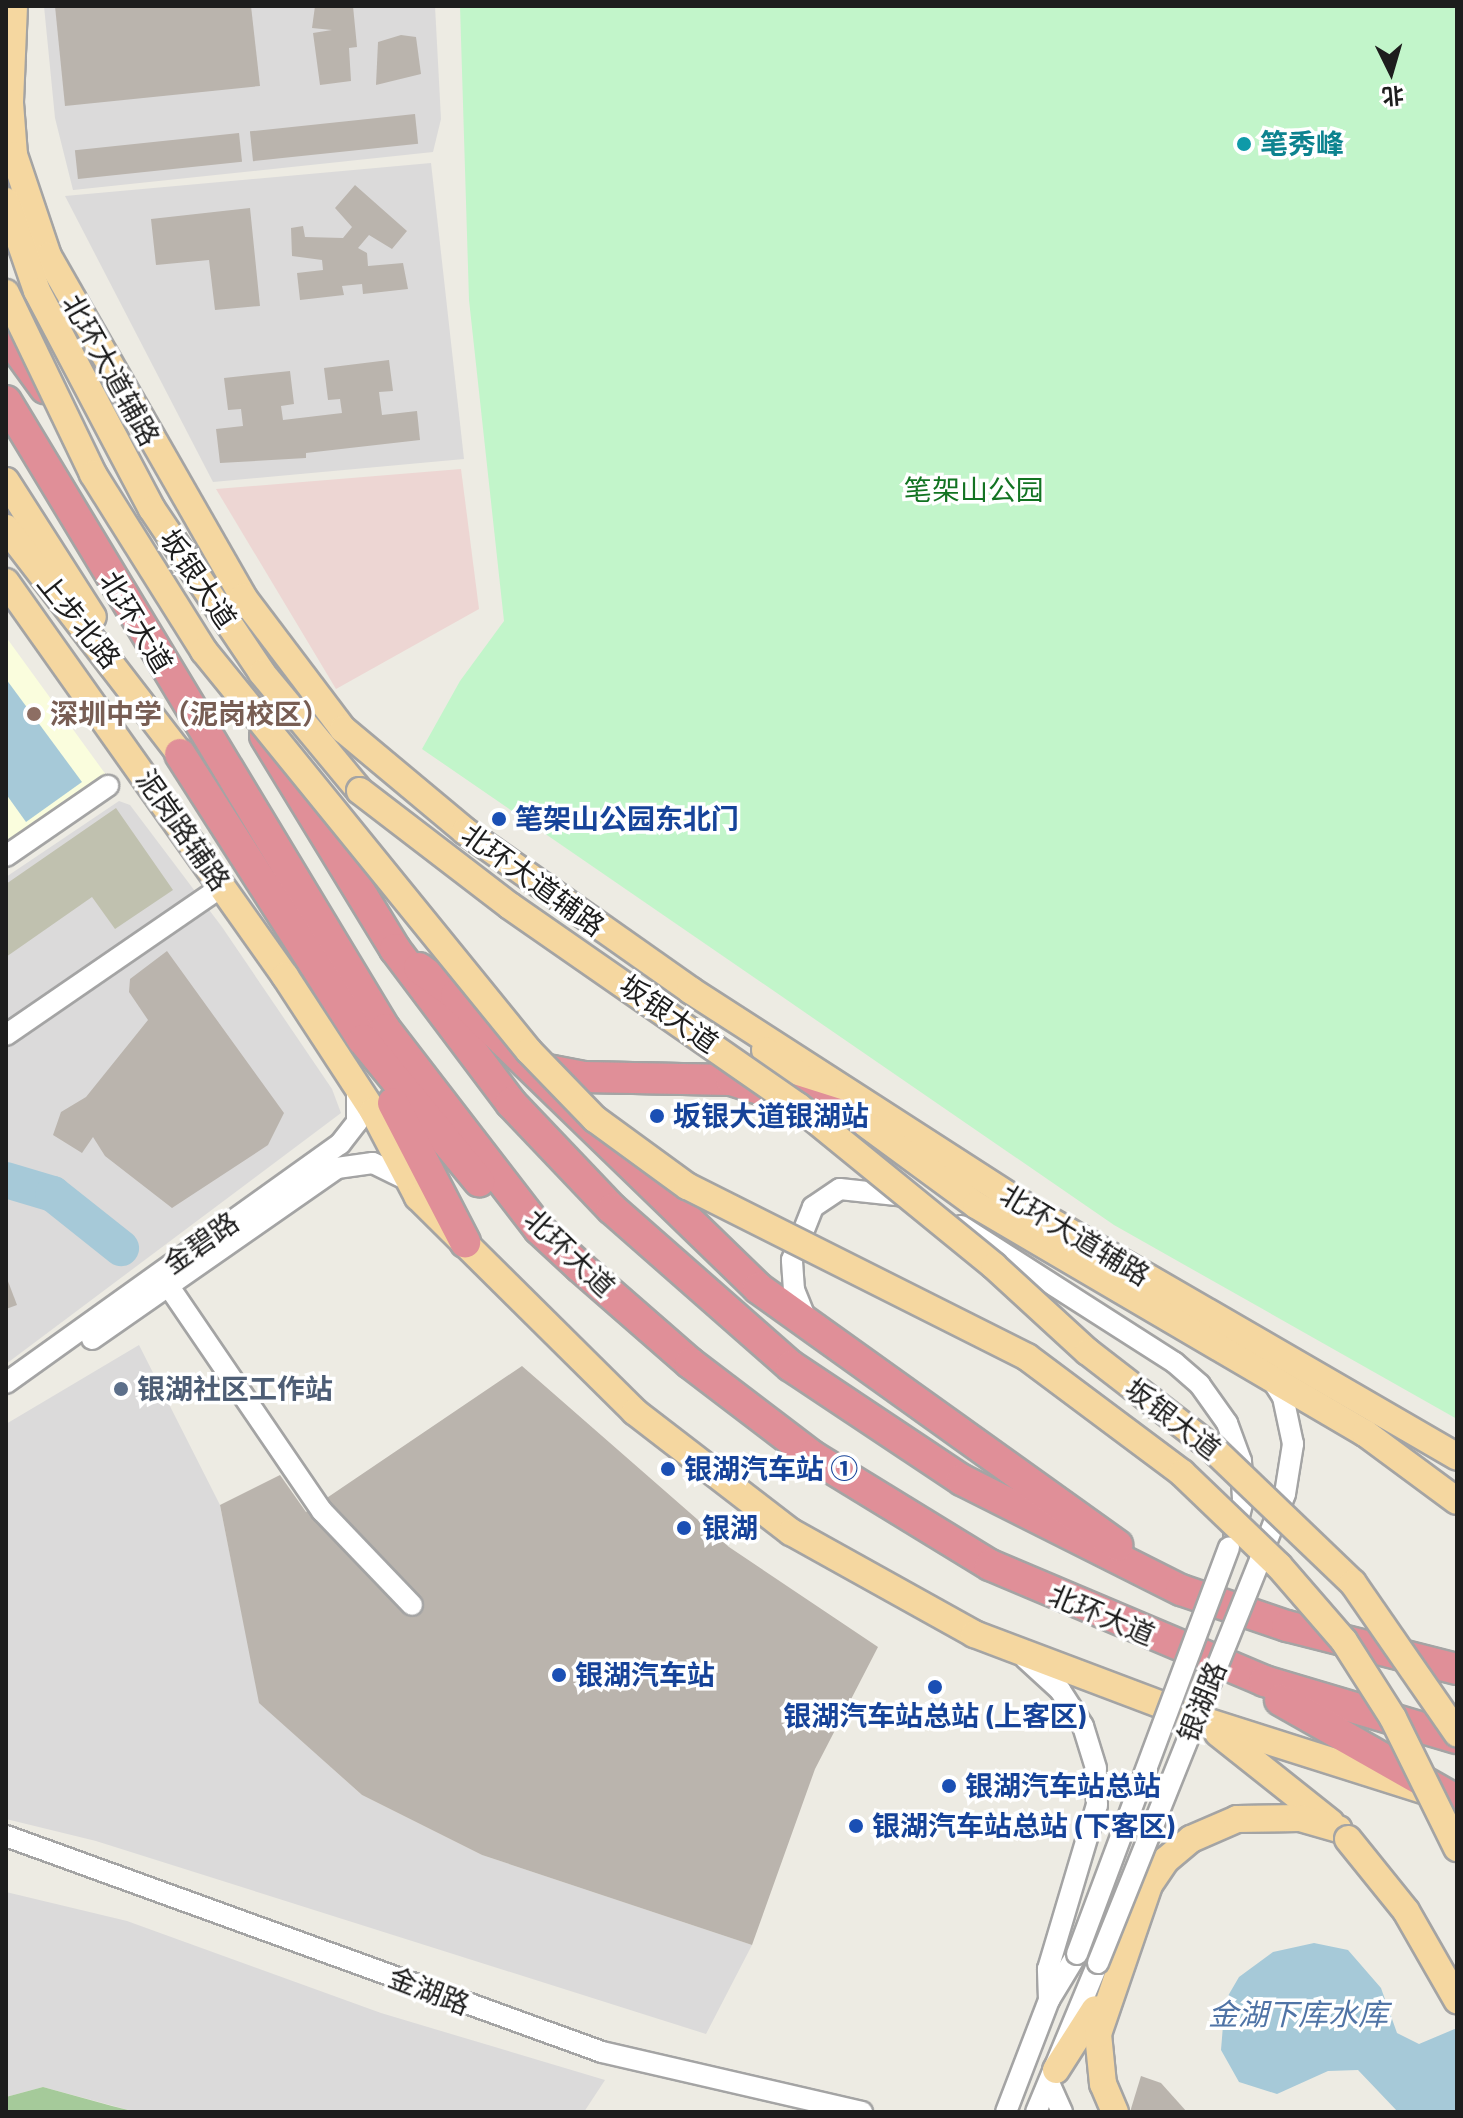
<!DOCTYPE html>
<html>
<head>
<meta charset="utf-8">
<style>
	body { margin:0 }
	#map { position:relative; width:1463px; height:2118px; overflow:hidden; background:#edebe3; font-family:"Titillium Web","Noto Sans SC",sans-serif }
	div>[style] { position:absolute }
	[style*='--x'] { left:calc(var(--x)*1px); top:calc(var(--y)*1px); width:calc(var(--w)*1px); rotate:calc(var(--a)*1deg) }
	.residential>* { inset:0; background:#dbdada }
	.commercial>* { inset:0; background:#edd6d3 }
	.education>* { inset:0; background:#fafddd }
	.construction>* { inset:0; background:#c0c1af }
	.forest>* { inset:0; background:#a5ca9a }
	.park>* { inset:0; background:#c2f5ca }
	.water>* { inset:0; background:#a6c9d8 }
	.river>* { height:36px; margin:-18px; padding:0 18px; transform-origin:18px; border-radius:18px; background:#a6c9d8 }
	.building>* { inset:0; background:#bab4ad; transform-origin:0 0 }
	.roads { filter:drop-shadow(2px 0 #a4a4a4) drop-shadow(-2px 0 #a4a4a4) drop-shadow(0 2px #a4a4a4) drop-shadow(0 -2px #a4a4a4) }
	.minor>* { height:20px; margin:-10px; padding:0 10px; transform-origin:10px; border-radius:10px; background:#fff }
	.major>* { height:26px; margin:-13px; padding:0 13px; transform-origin:13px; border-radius:13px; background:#f5d7a0 }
	.highway>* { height:30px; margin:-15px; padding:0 15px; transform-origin:15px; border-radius:15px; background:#e08f98 }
	.bridges { filter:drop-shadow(2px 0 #a4a4a4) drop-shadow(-2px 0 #a4a4a4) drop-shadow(0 2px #a4a4a4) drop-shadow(0 -2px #a4a4a4) }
	.minor-bridge>* { height:20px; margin:-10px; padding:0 10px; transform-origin:10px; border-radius:10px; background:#fff }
	.major-bridge>* { height:26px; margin:-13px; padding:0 13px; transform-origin:13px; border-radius:13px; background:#f5d7a0 }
	.dots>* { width:22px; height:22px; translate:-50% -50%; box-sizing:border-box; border:4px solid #fff; border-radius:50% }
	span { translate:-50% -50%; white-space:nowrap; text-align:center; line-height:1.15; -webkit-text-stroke:7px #fff; paint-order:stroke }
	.culture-label { font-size:28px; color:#0d838f; font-weight:700 }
	.left { translate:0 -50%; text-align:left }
	.street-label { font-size:28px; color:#1d1d1d }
	.park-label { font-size:28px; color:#127322 }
	.education-label { font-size:28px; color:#785e54; font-weight:700 }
	.transit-label { font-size:28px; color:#164399; font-weight:700 }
	.service-label { font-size:28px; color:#4e5e75; font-weight:700 }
	.water-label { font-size:30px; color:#5074a6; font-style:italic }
	.frame { position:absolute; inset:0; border:8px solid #1d1d1d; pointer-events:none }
	.north { position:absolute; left:1351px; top:32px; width:80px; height:80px; -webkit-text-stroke:6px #fff; paint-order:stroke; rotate:175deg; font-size:22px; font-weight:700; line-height:32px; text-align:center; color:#1d1d1d }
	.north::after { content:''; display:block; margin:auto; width:28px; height:36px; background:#1d1d1d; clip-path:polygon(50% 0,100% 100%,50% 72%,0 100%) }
</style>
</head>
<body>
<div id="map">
	<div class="residential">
		<div style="clip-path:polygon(44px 6px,435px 6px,441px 119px,433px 152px,73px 190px,55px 118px)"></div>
		<div style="clip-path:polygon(431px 163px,464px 459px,213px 482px,65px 196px)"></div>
		<div style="clip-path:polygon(119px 801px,130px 805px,222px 927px,332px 1089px,341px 1113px,6px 1364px,6px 877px)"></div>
		<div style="clip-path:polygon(139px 1345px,220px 1505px,260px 1703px,362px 1795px,482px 1855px,752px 1945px,706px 2034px,96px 1841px,6px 1819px,6px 1424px)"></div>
		<div style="clip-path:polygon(6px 1892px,127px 1921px,381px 2013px,605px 2080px,584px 2112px,136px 2112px,43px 2087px,6px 2097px)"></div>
	</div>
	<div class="commercial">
		<div style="clip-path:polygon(461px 469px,479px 609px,336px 689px,216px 489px)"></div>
	</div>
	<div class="education">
		<div style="clip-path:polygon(6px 637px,117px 790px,6px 866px)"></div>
	</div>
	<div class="construction">
		<div style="clip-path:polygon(116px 808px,173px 890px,115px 929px,92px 897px,6px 957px,6px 884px)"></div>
	</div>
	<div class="forest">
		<div style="clip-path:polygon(43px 2087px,112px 2106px,136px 2112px,6px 2112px,6px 2097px)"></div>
	</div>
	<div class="park">
		<div style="clip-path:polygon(460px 6px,1457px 6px,1457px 1419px,1114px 1225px,422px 749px,460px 681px,504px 621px,469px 300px)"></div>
	</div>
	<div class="water">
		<div style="clip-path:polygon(6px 679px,82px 782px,26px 822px,6px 794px)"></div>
		<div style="clip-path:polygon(1314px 1943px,1348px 1950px,1381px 1988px,1397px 2033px,1419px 2044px,1457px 2028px,1457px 2112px,1398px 2112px,1358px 2070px,1328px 2071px,1277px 2094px,1239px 2082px,1221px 2050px,1225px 2001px,1239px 1977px,1273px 1952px)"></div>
	</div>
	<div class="river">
		<div style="--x:6;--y:1180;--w:49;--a:16.6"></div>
		<div style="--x:53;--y:1194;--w:87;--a:38.5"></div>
	</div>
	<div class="building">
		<div style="clip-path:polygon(55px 6px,251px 6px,260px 86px,65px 106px)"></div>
		<div style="clip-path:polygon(315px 6px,353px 6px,357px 47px,349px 48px,351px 81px,320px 85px,313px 33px,332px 30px,312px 28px)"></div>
		<div style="clip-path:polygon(401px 35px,416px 37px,421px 74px,376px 85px,378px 42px)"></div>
		<div style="left:415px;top:114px;width:30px;height:166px;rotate:84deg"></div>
		<div style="left:239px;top:133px;width:29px;height:165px;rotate:84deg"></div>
		<div style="clip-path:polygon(355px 185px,407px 231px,392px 249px,369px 235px,358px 248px,367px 253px,368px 266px,403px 263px,408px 289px,363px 294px,362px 284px,342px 286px,344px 295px,300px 300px,297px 273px,323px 270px,322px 260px,292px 256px,291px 228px,303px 226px,305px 237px,343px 238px,352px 227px,335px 208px)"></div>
		<div style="clip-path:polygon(250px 208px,260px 306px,215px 310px,209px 260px,156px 265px,151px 219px)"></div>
		<div style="clip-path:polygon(389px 360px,393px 391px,379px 392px,382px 415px,417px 411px,420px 440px,306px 453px,306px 458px,220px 463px,216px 429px,243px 426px,241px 409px,228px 410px,224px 378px,290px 371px,294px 404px,281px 406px,283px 420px,342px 413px,340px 399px,328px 400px,324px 368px)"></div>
		<div style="clip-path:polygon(167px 951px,284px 1113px,268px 1145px,172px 1208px,105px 1156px,93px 1137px,82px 1153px,53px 1135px,61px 1112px,86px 1097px,148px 1020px,129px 992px,130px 979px)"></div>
		<div style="clip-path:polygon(6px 1276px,17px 1305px,6px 1309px)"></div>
		<div style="clip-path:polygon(522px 1366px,729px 1547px,878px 1647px,815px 1769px,752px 1945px,482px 1855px,362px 1795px,259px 1703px,220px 1505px,280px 1475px,306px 1512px)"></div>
		<div style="clip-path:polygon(1141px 2076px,1161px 2083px,1187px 2112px,1130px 2112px)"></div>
	</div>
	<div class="roads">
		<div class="minor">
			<div style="--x:6;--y:856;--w:124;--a:-34.5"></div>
			<div style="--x:6;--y:1035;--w:263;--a:-34.5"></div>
			<div style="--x:961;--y:1226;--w:254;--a:32.6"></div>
			<div style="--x:1175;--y:1363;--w:33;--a:41"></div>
			<div style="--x:1200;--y:1385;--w:47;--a:54.6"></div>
			<div style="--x:1227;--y:1423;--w:40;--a:69.8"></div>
			<div style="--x:1241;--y:1461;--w:39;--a:87"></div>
			<div style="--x:1243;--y:1500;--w:37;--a:104"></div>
			<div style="--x:161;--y:1275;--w:286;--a:55.7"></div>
			<div style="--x:322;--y:1511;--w:130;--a:46.2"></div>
			<div style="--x:807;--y:1322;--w:35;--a:-112"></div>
			<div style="--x:794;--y:1290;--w:30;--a:-94"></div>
			<div style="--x:792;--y:1260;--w:57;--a:-68.4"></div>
			<div style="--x:813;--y:1207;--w:32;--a:-34"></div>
			<div style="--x:840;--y:1189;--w:64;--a:6.2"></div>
			<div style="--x:92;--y:1339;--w:299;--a:-34.9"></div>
			<div style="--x:337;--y:1168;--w:36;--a:-8"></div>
			<div style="--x:373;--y:1163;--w:34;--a:26"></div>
			<div style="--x:6;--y:1383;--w:411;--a:-35.6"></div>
			<div style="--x:340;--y:1144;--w:28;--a:-52"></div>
			<div style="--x:357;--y:1122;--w:33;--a:-90"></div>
			<div style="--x:1260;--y:1559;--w:70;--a:-69"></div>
			<div style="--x:1285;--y:1494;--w:51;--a:-80.9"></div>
			<div style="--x:1293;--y:1444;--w:48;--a:-102"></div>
			<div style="--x:1283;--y:1397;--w:24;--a:-123"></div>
			<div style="--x:6;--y:1836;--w:634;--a:19.92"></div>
			<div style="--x:602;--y:2052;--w:267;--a:13"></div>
			<div style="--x:1049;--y:2000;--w:54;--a:-58.7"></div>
			<div style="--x:1050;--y:2085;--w:30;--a:66"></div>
			<div style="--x:1006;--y:2112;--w:120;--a:-69"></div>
			<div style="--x:1049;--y:2000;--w:31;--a:-92"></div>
			<div style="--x:1048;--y:1969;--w:171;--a:-73.4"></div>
			<div style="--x:1097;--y:1805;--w:37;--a:-92"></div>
			<div style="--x:1096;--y:1768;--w:44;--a:-107.2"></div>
			<div style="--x:1083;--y:1726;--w:43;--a:-122.6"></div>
			<div style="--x:1060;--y:1690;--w:47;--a:-137.6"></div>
			<div style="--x:1036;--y:2112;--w:161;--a:-67.4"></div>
		</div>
		<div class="major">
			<div style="--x:14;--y:6;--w:97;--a:92.4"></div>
			<div style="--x:10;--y:103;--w:52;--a:85.6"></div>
			<div style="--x:14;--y:155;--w:107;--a:71.4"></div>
			<div style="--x:48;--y:256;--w:393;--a:60.2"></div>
			<div style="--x:243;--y:597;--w:166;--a:52.9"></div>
			<div style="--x:343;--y:729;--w:159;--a:39.9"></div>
			<div style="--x:465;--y:831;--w:276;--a:35.2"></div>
			<div style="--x:690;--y:990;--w:410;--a:32.8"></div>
			<div style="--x:1035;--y:1212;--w:488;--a:30.1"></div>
			<div style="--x:6;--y:201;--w:95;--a:71"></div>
			<div style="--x:37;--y:291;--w:246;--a:62.2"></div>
			<div style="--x:152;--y:509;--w:197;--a:56.1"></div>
			<div style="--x:262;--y:673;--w:153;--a:50.3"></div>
			<div style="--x:6;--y:481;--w:161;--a:57.4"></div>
			<div style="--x:6;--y:528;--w:285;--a:52.4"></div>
			<div style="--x:6;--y:582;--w:483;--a:54.7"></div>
			<div style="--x:285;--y:976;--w:161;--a:56.9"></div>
			<div style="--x:373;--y:1111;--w:97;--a:62.4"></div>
			<div style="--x:418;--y:1197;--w:305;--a:44.7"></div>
			<div style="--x:635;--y:1412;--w:197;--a:37.6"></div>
			<div style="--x:791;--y:1532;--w:210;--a:29.1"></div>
			<div style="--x:974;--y:1634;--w:241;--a:20.7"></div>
			<div style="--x:1199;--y:1719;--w:241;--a:17.6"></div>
			<div style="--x:765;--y:1050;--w:262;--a:36.3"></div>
			<div style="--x:976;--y:1205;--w:451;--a:30.4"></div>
			<div style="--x:1365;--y:1433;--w:114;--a:36.5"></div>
			<div style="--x:1218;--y:1733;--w:144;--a:38.5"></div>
			<div style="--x:1056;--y:2070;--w:72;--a:-57.4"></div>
			<div style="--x:1115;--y:2112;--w:30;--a:-113"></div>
			<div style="--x:1103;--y:2084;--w:50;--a:-95.7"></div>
			<div style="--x:1098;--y:2034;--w:157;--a:-71.1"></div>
			<div style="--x:1149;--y:1885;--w:30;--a:-56"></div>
			<div style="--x:1166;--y:1860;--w:33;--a:-40"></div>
			<div style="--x:1191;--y:1839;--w:50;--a:-23.5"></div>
			<div style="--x:1237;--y:1819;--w:63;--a:-0.9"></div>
			<div style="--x:1300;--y:1818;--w:40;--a:16"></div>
		</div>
		<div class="highway">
			<div style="--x:6;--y:334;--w:67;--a:54.2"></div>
			<div style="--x:6;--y:401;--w:734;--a:58.89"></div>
			<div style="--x:385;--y:1029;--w:252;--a:52.4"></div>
			<div style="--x:539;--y:1229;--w:56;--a:42.8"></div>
			<div style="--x:580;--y:1267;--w:146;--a:41.1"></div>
			<div style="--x:690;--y:1363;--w:153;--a:37.3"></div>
			<div style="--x:812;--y:1456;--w:209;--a:31.5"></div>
			<div style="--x:990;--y:1565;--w:298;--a:22.9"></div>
			<div style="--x:1264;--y:1681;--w:201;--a:16.5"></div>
			<div style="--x:265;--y:736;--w:250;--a:58.6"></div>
			<div style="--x:395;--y:949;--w:193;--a:53"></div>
			<div style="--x:511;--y:1103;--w:146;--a:46.4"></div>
			<div style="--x:612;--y:1209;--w:238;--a:41.3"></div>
			<div style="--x:791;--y:1366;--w:206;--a:33.7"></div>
			<div style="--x:962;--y:1480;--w:245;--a:26.7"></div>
			<div style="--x:1181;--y:1590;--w:112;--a:18.8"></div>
			<div style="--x:1287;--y:1626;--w:175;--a:14.2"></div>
			<div style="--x:180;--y:754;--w:340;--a:57.4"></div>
			<div style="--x:363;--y:1040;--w:183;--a:50.6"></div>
			<div style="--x:419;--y:968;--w:46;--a:36.1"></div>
			<div style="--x:456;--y:995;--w:421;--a:44.1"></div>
			<div style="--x:758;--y:1288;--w:442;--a:35.6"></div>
			<div style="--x:532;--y:1067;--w:53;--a:10.9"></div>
			<div style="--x:584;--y:1077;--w:147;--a:1.2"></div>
			<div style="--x:731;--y:1080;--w:126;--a:17.6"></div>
			<div style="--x:393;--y:1103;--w:157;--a:62.6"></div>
			<div style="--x:1280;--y:1700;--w:202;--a:29.6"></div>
		</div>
	</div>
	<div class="bridges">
		<div class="minor-bridge">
			<div style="--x:1077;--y:1954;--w:434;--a:-69.5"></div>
			<div style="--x:1098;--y:1963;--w:435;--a:-68.1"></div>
		</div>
		<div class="major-bridge">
			<div style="--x:6;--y:293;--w:201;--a:64.3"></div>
			<div style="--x:93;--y:474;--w:209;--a:57.9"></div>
			<div style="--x:204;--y:651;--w:515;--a:50.91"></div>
			<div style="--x:529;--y:1051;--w:95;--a:45.9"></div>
			<div style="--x:595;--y:1119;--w:114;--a:36.1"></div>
			<div style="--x:687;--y:1186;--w:381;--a:26.7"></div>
			<div style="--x:1027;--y:1357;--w:194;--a:36.8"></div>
			<div style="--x:1182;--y:1473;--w:134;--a:43.8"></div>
			<div style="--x:1279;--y:1566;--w:99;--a:49.1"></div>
			<div style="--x:1344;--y:1641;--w:91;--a:57.5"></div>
			<div style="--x:1393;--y:1718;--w:145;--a:63.8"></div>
			<div style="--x:360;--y:791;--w:189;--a:37.5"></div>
			<div style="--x:510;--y:906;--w:351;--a:34.8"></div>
			<div style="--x:798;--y:1106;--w:253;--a:39.2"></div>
			<div style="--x:994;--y:1266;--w:127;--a:42.5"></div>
			<div style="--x:1088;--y:1352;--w:157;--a:37.7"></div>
			<div style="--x:1212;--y:1448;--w:195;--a:43.8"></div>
			<div style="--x:1353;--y:1583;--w:183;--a:55.3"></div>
			<div style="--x:1348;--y:1839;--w:92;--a:51.1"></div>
			<div style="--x:1406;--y:1911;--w:103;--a:60.2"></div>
		</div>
	</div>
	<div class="dots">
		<div style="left:1244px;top:144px;background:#0f9aa8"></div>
		<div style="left:34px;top:714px;background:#8d6e63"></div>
		<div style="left:499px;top:819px;background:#1a4fb4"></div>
		<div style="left:657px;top:1116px;background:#1a4fb4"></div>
		<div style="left:121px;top:1389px;background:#5c6f8a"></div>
		<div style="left:668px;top:1469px;background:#1a4fb4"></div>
		<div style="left:684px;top:1528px;background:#1a4fb4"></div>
		<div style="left:559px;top:1675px;background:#1a4fb4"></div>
		<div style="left:935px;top:1687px;background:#1a4fb4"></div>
		<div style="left:949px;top:1786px;background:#1a4fb4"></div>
		<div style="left:856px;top:1826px;background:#1a4fb4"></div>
	</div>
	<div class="culture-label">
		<span class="left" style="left:1260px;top:144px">笔秀峰</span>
	</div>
	<div class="street-label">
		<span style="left:111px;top:370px;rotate:61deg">北环大道辅路</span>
		<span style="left:198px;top:579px;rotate:56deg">坂银大道</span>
		<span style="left:79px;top:621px;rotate:51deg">上步北路</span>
		<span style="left:136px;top:622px;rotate:59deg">北环大道</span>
		<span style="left:183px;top:830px;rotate:55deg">泥岗路辅路</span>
		<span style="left:533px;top:880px;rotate:36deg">北环大道辅路</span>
		<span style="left:669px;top:1014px;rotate:35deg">坂银大道</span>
		<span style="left:1075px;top:1235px;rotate:31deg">北环大道辅路</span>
		<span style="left:201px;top:1243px;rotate:-35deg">金碧路</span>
		<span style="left:570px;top:1253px;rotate:44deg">北环大道</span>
		<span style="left:1173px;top:1419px;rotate:38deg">坂银大道</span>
		<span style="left:1102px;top:1615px;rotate:23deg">北环大道</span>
		<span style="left:1202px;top:1702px;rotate:-68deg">银湖路</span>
		<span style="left:429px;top:1991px;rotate:21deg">金湖路</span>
	</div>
	<div class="park-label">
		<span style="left:974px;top:490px">笔架山公园</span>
	</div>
	<div class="education-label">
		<span class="left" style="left:50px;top:714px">深圳中学（泥岗校区）</span>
	</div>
	<div class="transit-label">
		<span class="left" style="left:515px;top:819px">笔架山公园东北门</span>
		<span class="left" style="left:673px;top:1116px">坂银大道银湖站</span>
		<span class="left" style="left:684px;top:1469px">银湖汽车站 ①</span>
		<span class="left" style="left:702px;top:1528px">银湖</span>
		<span class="left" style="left:575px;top:1675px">银湖汽车站</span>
		<span style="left:935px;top:1716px">银湖汽车站总站 (上客区)</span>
		<span class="left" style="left:965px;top:1786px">银湖汽车站总站</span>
		<span class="left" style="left:872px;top:1826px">银湖汽车站总站 (下客区)</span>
	</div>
	<div class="service-label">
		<span class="left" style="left:137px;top:1389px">银湖社区工作站</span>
	</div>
	<div class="water-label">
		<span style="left:1298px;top:2014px">金湖下库水库</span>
	</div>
	<div class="frame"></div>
	<div class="north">北</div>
</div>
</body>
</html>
